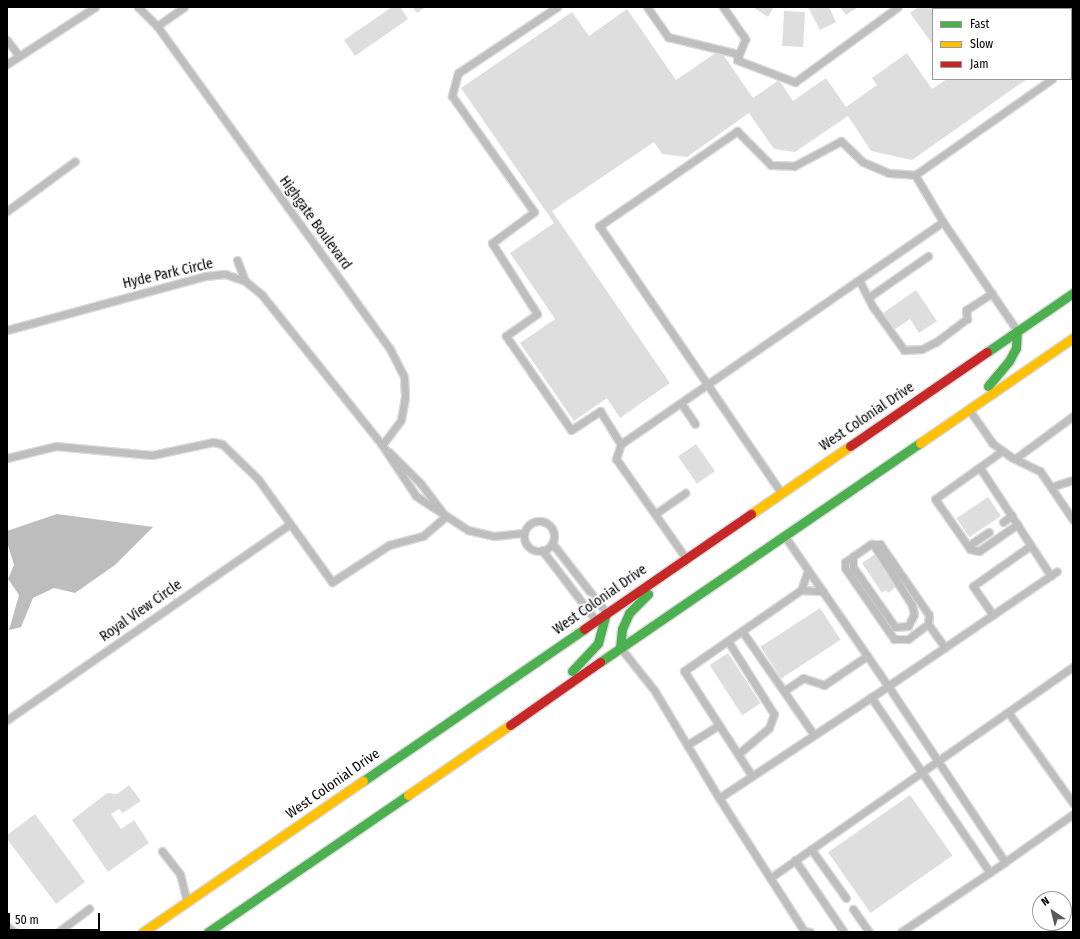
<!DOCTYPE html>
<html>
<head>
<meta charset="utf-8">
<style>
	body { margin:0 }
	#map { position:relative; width:1080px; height:939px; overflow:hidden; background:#fff; font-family:"Fira Sans Condensed",sans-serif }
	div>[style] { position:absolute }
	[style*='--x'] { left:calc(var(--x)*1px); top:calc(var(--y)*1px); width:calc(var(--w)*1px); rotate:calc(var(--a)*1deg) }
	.water>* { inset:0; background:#bdbdbd }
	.building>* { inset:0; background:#dedede; transform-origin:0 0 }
	.roads { filter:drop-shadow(1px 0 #dbdbdb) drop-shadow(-1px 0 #dbdbdb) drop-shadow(0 1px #dbdbdb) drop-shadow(0 -1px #dbdbdb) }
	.lane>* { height:7px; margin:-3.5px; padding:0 3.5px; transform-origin:3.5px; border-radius:3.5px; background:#bebebe }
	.lane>.ring { margin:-3.5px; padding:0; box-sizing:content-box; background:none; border:7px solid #bebebe; border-radius:50% }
	.fast>* { height:9px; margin:-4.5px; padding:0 4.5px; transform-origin:4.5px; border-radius:4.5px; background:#4caf50 }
	.slow>* { height:9px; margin:-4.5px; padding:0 4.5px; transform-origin:4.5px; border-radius:4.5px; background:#ffc107 }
	.jam>* { height:9px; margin:-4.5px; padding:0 4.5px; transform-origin:4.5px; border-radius:4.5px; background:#c62828 }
	span { translate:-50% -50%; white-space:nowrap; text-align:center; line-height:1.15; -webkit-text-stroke:4px #fff; paint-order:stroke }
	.street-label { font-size:14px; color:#000 }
	.frame { position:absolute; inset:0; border:8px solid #000; pointer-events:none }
	.legend { position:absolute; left:932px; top:8px; width:140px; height:72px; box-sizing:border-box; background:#fff; border:1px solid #999; margin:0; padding:5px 7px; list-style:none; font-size:12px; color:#000 }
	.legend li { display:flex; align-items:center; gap:8px; height:20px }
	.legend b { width:20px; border:1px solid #999 }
	.north { position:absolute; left:1032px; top:891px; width:40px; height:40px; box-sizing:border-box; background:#fff; border:1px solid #999; border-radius:50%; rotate:325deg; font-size:11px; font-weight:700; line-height:16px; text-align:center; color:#000 }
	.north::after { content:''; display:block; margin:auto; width:14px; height:18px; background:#595959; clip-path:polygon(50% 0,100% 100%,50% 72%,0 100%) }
	.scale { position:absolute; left:8px; top:913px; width:92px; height:18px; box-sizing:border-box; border:2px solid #000; border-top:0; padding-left:5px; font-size:12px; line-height:14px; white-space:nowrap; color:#000; -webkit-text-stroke:3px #fff; paint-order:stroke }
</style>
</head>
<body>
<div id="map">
	<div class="water">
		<div style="clip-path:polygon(57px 514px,153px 527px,115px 565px,75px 593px,54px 588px,33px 598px,21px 627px,9px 630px,19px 595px,8px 579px,14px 565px,7px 542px,7px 531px)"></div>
	</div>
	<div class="building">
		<div style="clip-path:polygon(392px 7px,400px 7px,408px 19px,355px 56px,344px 40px)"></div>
		<div style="clip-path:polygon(412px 7px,426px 7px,417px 13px)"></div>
		<div style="clip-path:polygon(753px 7px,774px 7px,768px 17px)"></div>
		<div style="clip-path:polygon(808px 7px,829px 7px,836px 22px,820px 30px)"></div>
		<div style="clip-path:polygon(840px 7px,858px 7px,846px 15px)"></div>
		<div style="clip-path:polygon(918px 7px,1064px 7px,1065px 9px,933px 9px,933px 45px,910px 13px)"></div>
		<div style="clip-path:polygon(627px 9px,676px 80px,720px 50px,753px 98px,779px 80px,793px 101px,826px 78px,846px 107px,877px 85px,872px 78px,907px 53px,932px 89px,947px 79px,1027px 79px,912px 160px,871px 151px,848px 116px,795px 152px,774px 149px,749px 113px,687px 157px,662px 154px,654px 142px,552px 211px,670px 383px,620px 418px,607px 398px,574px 421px,520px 343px,555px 319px,510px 253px,554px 223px,461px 88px,572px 12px,589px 36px)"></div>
		<div style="left:784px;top:11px;width:21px;height:35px;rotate:3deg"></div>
		<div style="clip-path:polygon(1071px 17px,1073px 20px,1071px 48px)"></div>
		<div style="clip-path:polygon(916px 290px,937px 321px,919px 333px,910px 319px,891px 332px,880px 315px)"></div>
		<div style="left:696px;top:444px;width:33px;height:22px;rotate:55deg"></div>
		<div style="left:988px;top:497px;width:23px;height:38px;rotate:56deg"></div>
		<div style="clip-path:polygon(877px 553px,897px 586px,888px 593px,886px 590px,882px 593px,862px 563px)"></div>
		<div style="left:820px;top:608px;width:38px;height:71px;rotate:57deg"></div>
		<div style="left:728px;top:653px;width:60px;height:22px;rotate:57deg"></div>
		<div style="clip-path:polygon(129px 785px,141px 801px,123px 813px,119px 809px,111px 814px,121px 829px,134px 820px,149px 843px,108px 872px,72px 820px,107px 793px,117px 794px)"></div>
		<div style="left:910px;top:795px;width:74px;height:100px;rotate:55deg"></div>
		<div style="clip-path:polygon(35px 814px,85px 882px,56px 904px,7px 839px,7px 835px)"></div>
	</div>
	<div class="roads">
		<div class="lane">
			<div style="--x:138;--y:7;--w:27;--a:45"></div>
			<div style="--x:157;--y:26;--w:398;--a:54.2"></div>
			<div style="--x:390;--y:349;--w:31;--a:63"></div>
			<div style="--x:404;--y:377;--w:20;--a:87"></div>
			<div style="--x:405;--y:397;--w:23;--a:100"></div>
			<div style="--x:401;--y:420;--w:31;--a:127"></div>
			<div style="--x:557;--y:7;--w:119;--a:146.3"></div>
			<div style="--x:458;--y:73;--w:24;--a:105"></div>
			<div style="--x:452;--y:96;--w:142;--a:54.7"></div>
			<div style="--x:534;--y:212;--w:52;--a:143.6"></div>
			<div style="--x:492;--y:243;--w:84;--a:57.6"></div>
			<div style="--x:537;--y:314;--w:38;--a:145"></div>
			<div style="--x:506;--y:336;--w:114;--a:55.3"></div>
			<div style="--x:571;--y:430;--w:35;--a:-33"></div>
			<div style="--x:600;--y:411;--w:39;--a:58"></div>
			<div style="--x:647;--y:7;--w:37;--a:55"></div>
			<div style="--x:668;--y:37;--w:73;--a:13.5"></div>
			<div style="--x:723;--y:7;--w:39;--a:55"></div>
			<div style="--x:745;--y:39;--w:22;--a:111"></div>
			<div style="--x:737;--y:60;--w:62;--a:20.8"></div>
			<div style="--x:795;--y:82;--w:127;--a:-36.1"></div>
			<div style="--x:157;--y:26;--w:33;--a:-35"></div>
			<div style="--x:7;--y:40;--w:20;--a:53"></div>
			<div style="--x:7;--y:64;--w:105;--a:-32.9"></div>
			<div style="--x:1071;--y:65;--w:2;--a:-27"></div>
			<div style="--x:915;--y:175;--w:55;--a:59.2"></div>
			<div style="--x:943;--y:222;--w:130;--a:55.7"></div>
			<div style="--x:7;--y:211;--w:84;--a:-36.3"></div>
			<div style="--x:237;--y:260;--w:22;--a:69"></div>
			<div style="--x:859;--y:280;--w:30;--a:63"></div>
			<div style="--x:873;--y:307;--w:53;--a:54.2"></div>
			<div style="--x:904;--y:350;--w:18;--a:-3"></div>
			<div style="--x:922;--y:349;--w:16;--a:-27"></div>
			<div style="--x:936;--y:342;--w:39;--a:-37"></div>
			<div style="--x:967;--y:319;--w:9;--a:-96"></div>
			<div style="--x:966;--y:310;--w:31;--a:-33"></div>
			<div style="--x:869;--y:297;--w:72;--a:-34.8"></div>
			<div style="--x:7;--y:330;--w:206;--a:-15.2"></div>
			<div style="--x:206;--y:276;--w:19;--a:-6"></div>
			<div style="--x:225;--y:274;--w:21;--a:19"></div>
			<div style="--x:245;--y:281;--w:22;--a:39"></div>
			<div style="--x:262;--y:295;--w:192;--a:51.3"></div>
			<div style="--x:382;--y:445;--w:61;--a:56.3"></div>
			<div style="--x:416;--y:496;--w:62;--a:33.2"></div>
			<div style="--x:468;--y:530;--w:27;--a:13"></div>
			<div style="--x:494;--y:536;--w:30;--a:-6"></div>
			<div style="--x:681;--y:403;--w:25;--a:56"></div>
			<div style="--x:970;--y:411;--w:39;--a:55"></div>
			<div style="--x:992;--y:443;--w:24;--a:36"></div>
			<div style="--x:1011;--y:457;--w:32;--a:26"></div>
			<div style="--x:1040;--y:471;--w:59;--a:56"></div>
			<div style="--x:1002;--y:451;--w:82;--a:144.4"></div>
			<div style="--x:935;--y:499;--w:61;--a:55"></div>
			<div style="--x:970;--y:549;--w:9;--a:13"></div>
			<div style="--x:979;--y:551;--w:47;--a:-34.7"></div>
			<div style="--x:389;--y:452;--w:45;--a:45"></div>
			<div style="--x:421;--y:484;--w:39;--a:53"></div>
			<div style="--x:7;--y:458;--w:50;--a:-13.8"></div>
			<div style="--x:56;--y:446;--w:96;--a:5.4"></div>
			<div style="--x:152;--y:455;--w:62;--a:-12"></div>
			<div style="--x:213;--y:442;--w:9;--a:13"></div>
			<div style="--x:222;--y:444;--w:50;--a:44.2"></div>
			<div style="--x:258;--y:479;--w:127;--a:54.3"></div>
			<div style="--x:332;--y:582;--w:68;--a:-33"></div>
			<div style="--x:389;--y:545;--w:35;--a:-15"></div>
			<div style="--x:423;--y:536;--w:30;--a:-41"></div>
			<div style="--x:1016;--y:458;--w:71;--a:-36.4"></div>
			<div style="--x:980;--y:468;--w:129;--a:56.7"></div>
			<div style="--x:1051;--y:487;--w:23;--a:-18"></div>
			<div style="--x:780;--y:491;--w:321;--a:-124.3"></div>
			<div style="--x:599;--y:226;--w:168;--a:-34.5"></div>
			<div style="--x:737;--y:131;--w:48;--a:45"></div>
			<div style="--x:771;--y:165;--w:23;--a:2"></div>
			<div style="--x:794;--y:166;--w:53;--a:-28"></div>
			<div style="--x:841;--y:141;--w:30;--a:44"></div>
			<div style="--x:863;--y:162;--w:28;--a:23"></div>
			<div style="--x:889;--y:173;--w:26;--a:4"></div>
			<div style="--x:915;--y:175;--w:167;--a:-35"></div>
			<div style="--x:655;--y:514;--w:37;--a:-35"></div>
			<div class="ring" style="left:524px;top:521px;width:23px;height:23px"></div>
			<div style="--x:1003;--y:522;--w:11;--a:-38"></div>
			<div style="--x:552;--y:543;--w:86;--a:52.1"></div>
			<div style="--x:968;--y:546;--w:25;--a:-34"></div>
			<div style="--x:542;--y:550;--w:86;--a:52.6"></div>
			<div style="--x:853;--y:556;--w:11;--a:90"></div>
			<div style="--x:853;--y:567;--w:73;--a:55"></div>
			<div style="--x:895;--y:627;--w:13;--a:-4"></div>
			<div style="--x:908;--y:626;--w:13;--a:-63"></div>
			<div style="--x:914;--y:614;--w:9;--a:-103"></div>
			<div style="--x:912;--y:605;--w:72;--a:-122.6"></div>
			<div style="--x:685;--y:557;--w:120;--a:-125.1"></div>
			<div style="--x:616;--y:459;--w:16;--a:-72"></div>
			<div style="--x:621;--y:444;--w:391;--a:-34.6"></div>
			<div style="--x:808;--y:570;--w:21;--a:109"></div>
			<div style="--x:801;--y:590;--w:22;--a:3"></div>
			<div style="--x:993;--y:615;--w:35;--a:-125"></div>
			<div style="--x:973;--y:586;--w:70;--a:-35.1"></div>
			<div style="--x:928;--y:624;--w:25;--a:143"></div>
			<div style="--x:908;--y:639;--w:14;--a:180"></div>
			<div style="--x:894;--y:639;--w:86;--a:-124.6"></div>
			<div style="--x:845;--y:568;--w:6;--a:-90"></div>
			<div style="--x:845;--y:562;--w:32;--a:-35"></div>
			<div style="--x:871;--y:544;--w:9;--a:0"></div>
			<div style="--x:880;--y:544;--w:86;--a:55.4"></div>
			<div style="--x:929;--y:615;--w:9;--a:96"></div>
			<div style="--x:928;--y:624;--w:29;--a:54"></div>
			<div style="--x:742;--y:631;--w:126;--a:55.3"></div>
			<div style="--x:728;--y:641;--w:86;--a:57.8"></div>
			<div style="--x:774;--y:714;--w:15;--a:110"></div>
			<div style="--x:769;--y:728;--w:40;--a:140"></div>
			<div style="--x:623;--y:651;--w:50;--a:51.5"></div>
			<div style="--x:654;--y:690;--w:126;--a:59"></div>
			<div style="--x:719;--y:798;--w:203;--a:-33.5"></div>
			<div style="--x:888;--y:686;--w:180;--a:-124.6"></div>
			<div style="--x:784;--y:691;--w:23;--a:-34"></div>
			<div style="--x:803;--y:678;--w:22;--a:18"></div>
			<div style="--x:824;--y:685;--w:52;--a:-34"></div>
			<div style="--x:871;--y:697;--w:212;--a:55.9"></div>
			<div style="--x:1008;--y:712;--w:112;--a:54.5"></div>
			<div style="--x:7;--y:720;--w:344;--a:-34.7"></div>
			<div style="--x:687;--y:745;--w:38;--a:-32"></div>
			<div style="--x:752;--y:776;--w:125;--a:-122.9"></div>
			<div style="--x:684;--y:671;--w:142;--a:-34.7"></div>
			<div style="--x:719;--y:798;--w:158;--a:57.4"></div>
			<div style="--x:804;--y:931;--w:6;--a:9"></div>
			<div style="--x:811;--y:849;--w:60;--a:54.5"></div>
			<div style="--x:162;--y:851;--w:29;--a:52"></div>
			<div style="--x:180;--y:874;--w:25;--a:76"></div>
			<div style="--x:795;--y:860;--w:87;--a:55.8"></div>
			<div style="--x:1005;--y:862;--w:83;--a:-35.2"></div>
			<div style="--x:770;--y:878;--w:369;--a:-34.9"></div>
			<div style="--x:853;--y:909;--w:28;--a:55"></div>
			<div style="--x:7;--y:926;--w:9;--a:41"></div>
			<div style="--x:58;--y:932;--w:39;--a:-37"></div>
			<div style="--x:901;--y:932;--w:125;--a:-33.9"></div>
			<div style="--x:1005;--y:862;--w:211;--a:-123.6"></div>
			<div style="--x:888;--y:686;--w:204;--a:-34.2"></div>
		</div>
		<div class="fast">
			<div style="--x:987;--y:352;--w:104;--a:-34.5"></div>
			<div style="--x:988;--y:386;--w:33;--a:-50"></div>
			<div style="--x:1009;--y:361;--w:15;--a:-62"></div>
			<div style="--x:1016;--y:348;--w:17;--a:-87"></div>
			<div style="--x:620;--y:648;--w:19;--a:-84"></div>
			<div style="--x:622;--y:629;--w:17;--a:-66"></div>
			<div style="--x:629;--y:613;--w:27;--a:-45"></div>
			<div style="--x:600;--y:662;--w:388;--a:-34.4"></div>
			<div style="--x:572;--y:671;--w:38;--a:-47"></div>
			<div style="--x:598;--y:643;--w:31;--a:-75"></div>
			<div style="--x:363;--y:781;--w:268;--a:-34.5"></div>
			<div style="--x:208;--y:932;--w:242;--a:-34.4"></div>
		</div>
		<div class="slow">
			<div style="--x:920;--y:443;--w:186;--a:-34.5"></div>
			<div style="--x:751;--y:514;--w:120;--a:-34.5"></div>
			<div style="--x:408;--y:795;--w:124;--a:-34.5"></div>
			<div style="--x:143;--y:932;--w:267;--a:-34.5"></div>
		</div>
		<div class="jam">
			<div style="--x:850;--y:446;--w:166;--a:-34.5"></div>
			<div style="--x:584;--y:629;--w:203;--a:-34.6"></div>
			<div style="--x:510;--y:725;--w:110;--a:-35"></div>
		</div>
	</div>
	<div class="street-label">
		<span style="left:315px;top:223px;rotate:54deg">Highgate Boulevard</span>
		<span style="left:168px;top:274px;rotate:-13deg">Hyde Park Circle</span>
		<span style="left:867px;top:417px;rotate:-34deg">West Colonial Drive</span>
		<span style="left:600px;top:600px;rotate:-35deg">West Colonial Drive</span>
		<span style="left:141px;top:611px;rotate:-35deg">Royal View Circle</span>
		<span style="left:333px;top:784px;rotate:-35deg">West Colonial Drive</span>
	</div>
	<div class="frame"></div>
	<ul class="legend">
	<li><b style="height:5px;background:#4caf50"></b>Fast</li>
	<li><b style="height:5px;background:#ffc107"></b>Slow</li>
	<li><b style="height:5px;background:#c62828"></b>Jam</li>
	</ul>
	<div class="north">N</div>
	<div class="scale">50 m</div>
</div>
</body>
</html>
